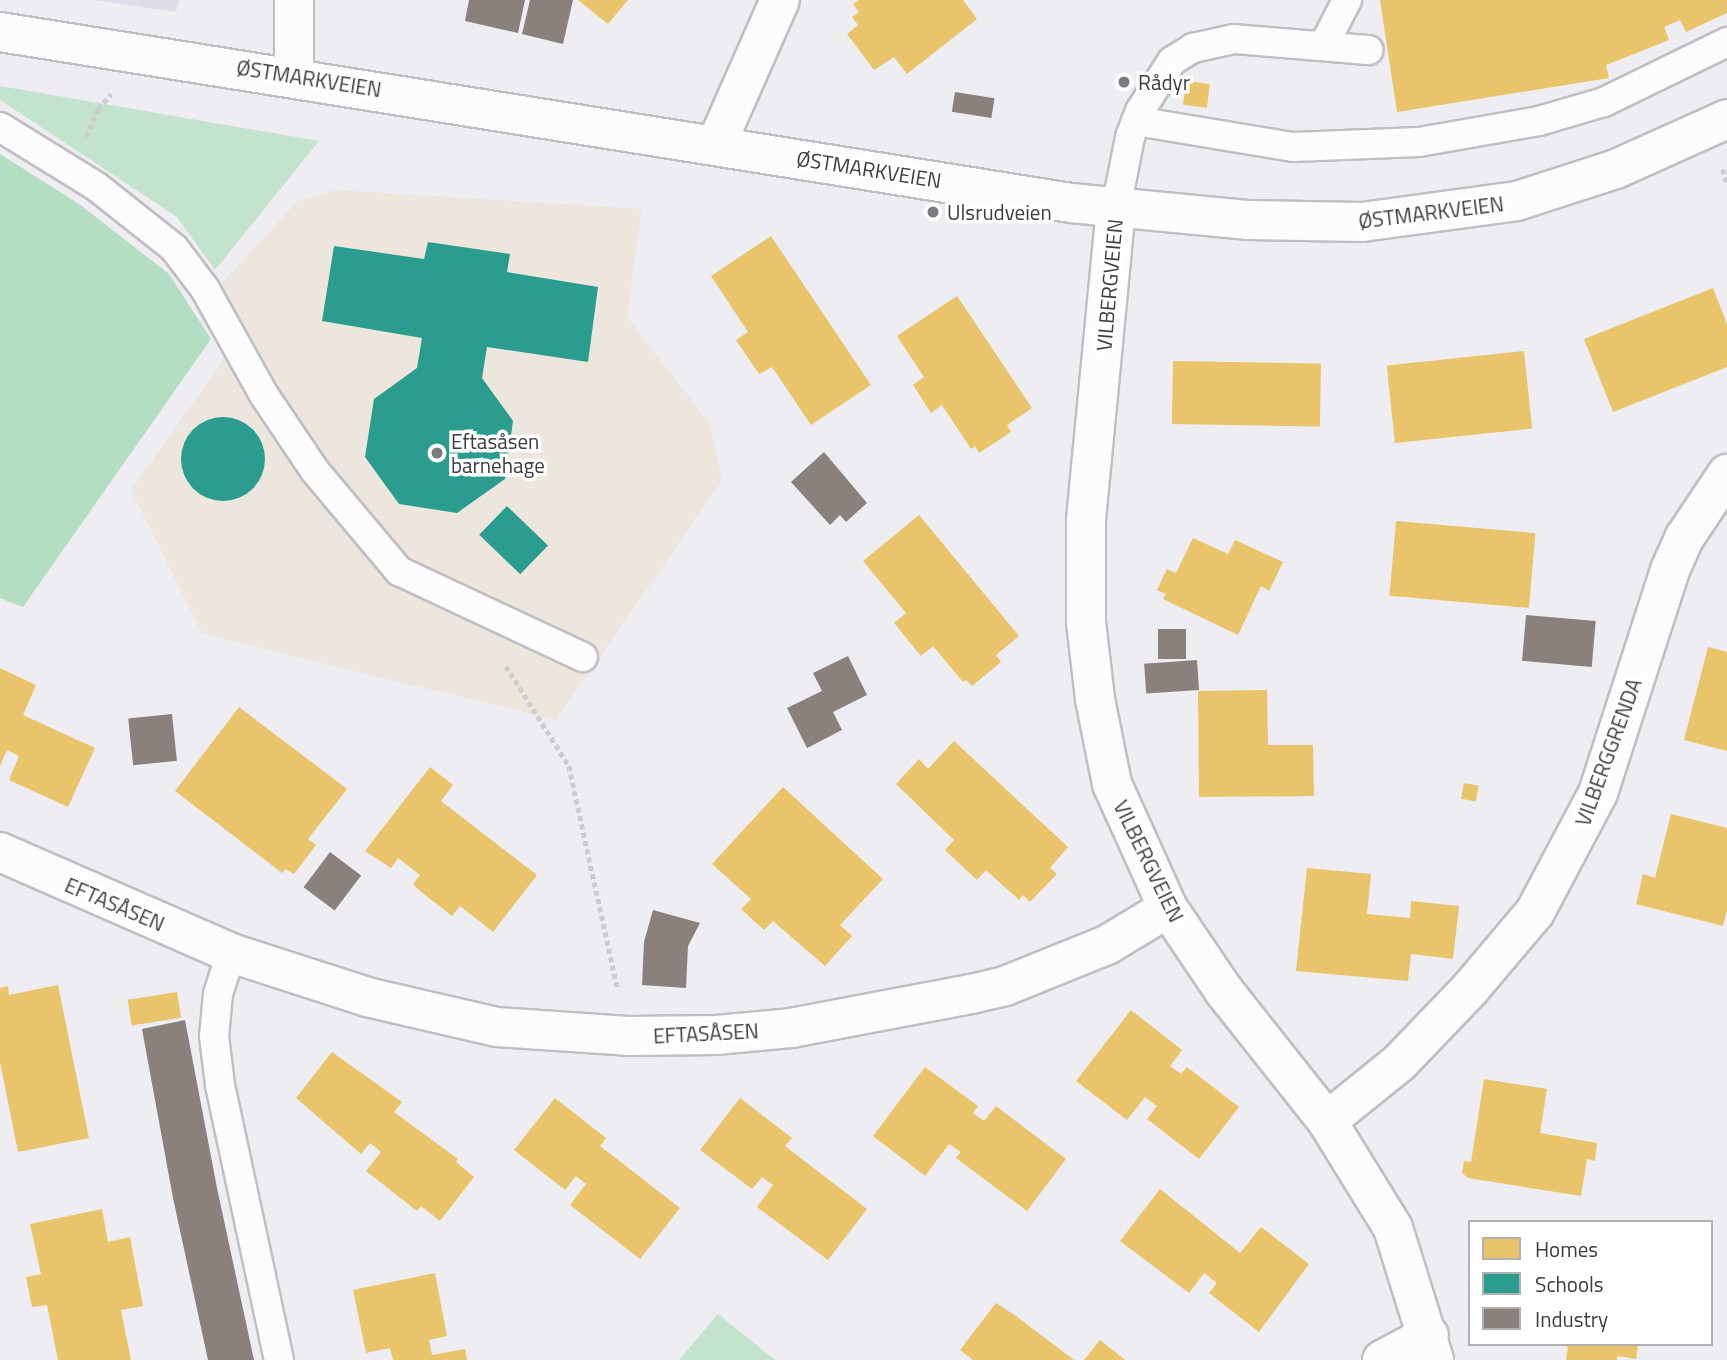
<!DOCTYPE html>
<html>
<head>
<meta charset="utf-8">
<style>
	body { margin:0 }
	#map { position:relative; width:1727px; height:1360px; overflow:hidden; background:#ededf2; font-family:"Titillium Web",sans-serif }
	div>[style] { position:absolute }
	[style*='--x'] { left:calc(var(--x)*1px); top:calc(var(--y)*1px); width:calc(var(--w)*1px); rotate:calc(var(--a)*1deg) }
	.built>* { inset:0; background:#dddeea }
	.education>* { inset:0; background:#ece6dd }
	.green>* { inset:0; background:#c3e3cd }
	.forest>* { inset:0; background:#b4dec2 }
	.homes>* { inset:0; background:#e9c46a; transform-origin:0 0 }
	.schools>* { inset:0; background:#2a9d8f; transform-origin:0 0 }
	.round { border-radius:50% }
	.industry>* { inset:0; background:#8a817c; transform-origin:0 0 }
	.path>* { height:4.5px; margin-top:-2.25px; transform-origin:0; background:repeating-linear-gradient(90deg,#cccccf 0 5px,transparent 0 8.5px) }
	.roads { filter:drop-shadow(2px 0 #bfbfc3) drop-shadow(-2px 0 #bfbfc3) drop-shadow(0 2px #bfbfc3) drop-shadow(0 -2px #bfbfc3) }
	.lane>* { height:28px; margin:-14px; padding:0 14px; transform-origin:14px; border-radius:14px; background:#fcfcfd }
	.street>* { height:38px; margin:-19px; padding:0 19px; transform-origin:19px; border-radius:19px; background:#fcfcfd }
	.secondary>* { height:38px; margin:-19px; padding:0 19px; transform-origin:19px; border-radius:19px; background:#fcfcfd }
	.dots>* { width:19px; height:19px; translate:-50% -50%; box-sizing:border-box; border:4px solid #fff; border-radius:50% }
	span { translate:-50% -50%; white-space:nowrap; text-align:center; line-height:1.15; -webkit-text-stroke:7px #fff; paint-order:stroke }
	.street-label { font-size:21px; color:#3c3d41 }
	.poi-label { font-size:21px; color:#3c3d41 }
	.left { translate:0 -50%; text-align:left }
	.legend { position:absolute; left:1468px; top:1220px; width:245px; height:126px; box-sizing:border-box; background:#fff; border:2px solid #b1b1b3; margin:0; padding:9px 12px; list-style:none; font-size:21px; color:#3c3d41 }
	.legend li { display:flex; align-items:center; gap:14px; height:35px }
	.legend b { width:35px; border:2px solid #b1b1b3 }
</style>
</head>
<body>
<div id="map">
	<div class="built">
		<div style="clip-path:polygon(94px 0,179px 0,176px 12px)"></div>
	</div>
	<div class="education">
		<div style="clip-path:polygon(336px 190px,642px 209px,627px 317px,710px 424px,722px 481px,556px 720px,202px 634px,131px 490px,246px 328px,221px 284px,299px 200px)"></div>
	</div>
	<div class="green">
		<div style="clip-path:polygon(0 86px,319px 141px,215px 270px,177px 217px,0 100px)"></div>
		<div style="clip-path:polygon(718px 1314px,775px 1360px,679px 1360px)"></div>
	</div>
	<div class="forest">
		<div style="clip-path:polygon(0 154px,79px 204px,169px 274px,211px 339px,23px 607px,0 598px)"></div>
	</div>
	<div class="homes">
		<div style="clip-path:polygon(578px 0,628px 0,608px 24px)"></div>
		<div style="clip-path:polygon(859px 0,963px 0,977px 19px,907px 74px,894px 57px,874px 70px,847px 34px,858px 25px,852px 17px,859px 12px,853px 4px)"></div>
		<div style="clip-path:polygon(1380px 0,1727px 0,1727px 13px,1686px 32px,1680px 20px,1664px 27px,1669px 40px,1606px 65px,1609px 78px,1397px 112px)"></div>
		<div style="left:1186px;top:81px;width:24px;height:24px;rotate:7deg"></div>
		<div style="clip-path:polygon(771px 236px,871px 385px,811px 425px,772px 367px,759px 374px,736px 340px,748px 332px,711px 276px)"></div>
		<div style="clip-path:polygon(1713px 288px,1727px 324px,1727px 367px,1613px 412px,1584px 339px)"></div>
		<div style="clip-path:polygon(957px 296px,1032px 408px,1007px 425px,1011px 432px,979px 453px,975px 446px,971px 449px,942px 405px,931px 413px,913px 385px,924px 377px,897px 336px)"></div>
		<div style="left:1524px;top:351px;width:78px;height:138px;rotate:84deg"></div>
		<div style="left:1173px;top:361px;width:148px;height:63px;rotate:1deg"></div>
		<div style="clip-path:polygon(919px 515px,1019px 636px,996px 655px,1001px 662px,972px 686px,966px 680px,963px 682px,933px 646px,921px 656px,894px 623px,906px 613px,863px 561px)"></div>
		<div style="left:1396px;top:521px;width:140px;height:75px;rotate:5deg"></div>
		<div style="clip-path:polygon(1193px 538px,1228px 554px,1235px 540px,1283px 562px,1269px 591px,1261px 586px,1238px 635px,1163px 599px,1166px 594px,1157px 590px,1167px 569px,1176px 573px)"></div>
		<div style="clip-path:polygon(1708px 647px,1727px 652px,1727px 751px,1684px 740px)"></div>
		<div style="clip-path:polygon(0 668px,36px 685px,23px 715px,95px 748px,68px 807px,9px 780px,19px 756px,7px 750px,0 766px)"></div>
		<div style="clip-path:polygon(1267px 690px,1268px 745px,1313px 745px,1314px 796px,1199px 797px,1198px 691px)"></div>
		<div style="clip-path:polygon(239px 707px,347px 789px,308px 839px,316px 845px,294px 874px,286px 869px,282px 873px,175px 791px)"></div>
		<div style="clip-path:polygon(954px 741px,1068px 847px,1050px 868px,1057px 874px,1030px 902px,1023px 895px,1019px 900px,986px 870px,977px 880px,945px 850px,954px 840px,896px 784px,919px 759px,928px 769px)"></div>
		<div style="clip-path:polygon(430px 767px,453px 785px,441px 801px,537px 875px,493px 932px,460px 906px,452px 916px,420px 891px,413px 884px,420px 875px,398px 858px,391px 868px,365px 851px)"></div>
		<div style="left:1464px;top:783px;width:15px;height:16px;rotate:11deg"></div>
		<div style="clip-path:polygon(783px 787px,883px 879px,840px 925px,852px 936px,825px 966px,773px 921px,764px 930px,741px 909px,751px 899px,712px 864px)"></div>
		<div style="clip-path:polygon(1671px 814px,1727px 828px,1727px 910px,1723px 926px,1636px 904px,1643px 874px,1655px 878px)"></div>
		<div style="clip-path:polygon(1307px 868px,1371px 874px,1367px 914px,1410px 918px,1411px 901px,1459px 906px,1453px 959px,1411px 954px,1408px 981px,1296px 971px)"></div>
		<div style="clip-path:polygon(58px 985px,89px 1138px,18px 1152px,0 1062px,0 988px,8px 986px,9px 995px)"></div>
		<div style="left:177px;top:992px;width:26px;height:50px;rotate:81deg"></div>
		<div style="clip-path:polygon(1131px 1010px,1182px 1050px,1170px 1066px,1181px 1074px,1187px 1067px,1239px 1107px,1199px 1159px,1147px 1119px,1157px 1106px,1145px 1097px,1127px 1120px,1076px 1081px)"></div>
		<div style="clip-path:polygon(332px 1052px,402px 1102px,394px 1112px,458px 1159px,456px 1162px,474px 1177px,440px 1221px,421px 1206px,417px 1211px,366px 1171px,381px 1152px,370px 1143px,361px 1154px,296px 1098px)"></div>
		<div style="clip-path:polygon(925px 1067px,978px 1106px,973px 1113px,984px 1121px,996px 1106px,1066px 1159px,1027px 1211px,956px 1158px,961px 1152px,949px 1144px,925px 1176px,873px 1136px)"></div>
		<div style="clip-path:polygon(1484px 1079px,1547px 1089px,1540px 1133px,1597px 1143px,1595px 1161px,1587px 1159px,1581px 1196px,1468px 1178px,1462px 1173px,1464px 1161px,1471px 1162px)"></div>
		<div style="clip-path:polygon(555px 1098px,606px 1138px,600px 1146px,680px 1208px,640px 1259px,570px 1205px,586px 1184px,576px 1176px,565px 1190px,514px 1150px)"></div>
		<div style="clip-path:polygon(740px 1098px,792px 1138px,785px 1146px,867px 1209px,828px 1260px,757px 1207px,773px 1185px,762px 1177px,752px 1189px,700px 1150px)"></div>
		<div style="clip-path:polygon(1160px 1189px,1240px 1253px,1261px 1227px,1309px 1264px,1259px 1332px,1209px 1293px,1217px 1283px,1204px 1273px,1189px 1293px,1120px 1241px)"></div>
		<div style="clip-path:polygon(102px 1209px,108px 1242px,130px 1237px,143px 1306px,121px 1310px,131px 1360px,58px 1360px,47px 1305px,32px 1307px,26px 1277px,41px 1274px,30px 1224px)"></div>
		<div style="clip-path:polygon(435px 1273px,447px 1336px,429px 1340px,432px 1355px,465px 1349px,467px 1360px,393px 1360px,390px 1348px,366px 1353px,353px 1290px)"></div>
		<div style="clip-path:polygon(996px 1303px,1016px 1316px,1074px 1360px,973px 1360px,960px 1350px)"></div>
		<div style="clip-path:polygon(1100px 1340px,1125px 1360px,1084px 1360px)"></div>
		<div style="clip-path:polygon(1560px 1344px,1638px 1344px,1636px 1359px,1617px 1356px,1617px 1360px,1566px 1360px,1568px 1347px)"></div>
	</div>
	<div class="schools">
		<div style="clip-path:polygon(428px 242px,510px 254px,507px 272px,598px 287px,588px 362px,487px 347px,482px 378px,513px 421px,505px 479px,457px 513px,399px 504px,365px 457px,374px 399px,417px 368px,422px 338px,322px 321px,334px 246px,424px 259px)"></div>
		<div class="round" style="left:181px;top:417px;width:84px;height:84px"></div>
		<div style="left:507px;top:506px;width:57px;height:40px;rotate:44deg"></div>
	</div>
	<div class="industry">
		<div style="clip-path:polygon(469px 0,525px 0,518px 33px,465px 21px)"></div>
		<div style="clip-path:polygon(530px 0,573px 0,563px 44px,522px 34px)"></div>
		<div style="left:955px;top:92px;width:40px;height:20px;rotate:9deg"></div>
		<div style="clip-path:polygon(824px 452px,867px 503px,846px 522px,840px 515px,830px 525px,791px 482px)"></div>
		<div style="left:1526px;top:615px;width:70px;height:46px;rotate:5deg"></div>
		<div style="left:1186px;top:629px;width:30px;height:28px;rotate:90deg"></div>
		<div style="clip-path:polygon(848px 656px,867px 695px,833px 712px,842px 730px,807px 748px,787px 708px,822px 691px,813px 673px)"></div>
		<div style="left:1197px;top:660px;width:30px;height:53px;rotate:86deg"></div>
		<div style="left:172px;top:714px;width:47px;height:44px;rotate:84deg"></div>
		<div style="left:330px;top:852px;width:39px;height:44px;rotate:37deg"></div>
		<div style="clip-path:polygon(653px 910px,700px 923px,688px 946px,686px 988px,642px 985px,644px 942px)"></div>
		<div style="clip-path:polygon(185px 1020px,217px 1188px,254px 1360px,208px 1360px,173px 1198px,142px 1029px)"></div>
	</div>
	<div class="path">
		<div style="--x:86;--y:137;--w:30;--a:-67"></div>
		<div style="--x:98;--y:109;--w:20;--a:-49"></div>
		<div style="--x:1723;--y:169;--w:16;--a:76"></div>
		<div style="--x:506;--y:666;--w:118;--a:57.8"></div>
		<div style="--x:569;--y:766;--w:229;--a:77.7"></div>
	</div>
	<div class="roads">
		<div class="lane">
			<div style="--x:1324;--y:45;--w:51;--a:-62.9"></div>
			<div style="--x:1136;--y:121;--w:159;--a:9.4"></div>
			<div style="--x:1293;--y:147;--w:126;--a:-2.3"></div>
			<div style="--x:1419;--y:142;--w:122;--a:-9.9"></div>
			<div style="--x:1539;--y:121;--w:68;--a:-16.3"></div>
			<div style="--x:1604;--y:102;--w:137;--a:-26"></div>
			<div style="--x:0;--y:127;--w:114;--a:31.7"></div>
			<div style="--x:97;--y:187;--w:98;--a:38.4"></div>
			<div style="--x:174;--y:248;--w:51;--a:52.9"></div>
			<div style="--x:205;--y:289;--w:121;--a:60.9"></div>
			<div style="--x:264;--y:395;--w:92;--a:56.1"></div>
			<div style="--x:315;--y:471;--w:131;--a:50"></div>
			<div style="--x:399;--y:571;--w:203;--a:25.1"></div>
			<div style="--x:1116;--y:208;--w:72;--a:-78.8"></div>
			<div style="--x:1130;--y:137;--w:28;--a:-69"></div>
			<div style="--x:1140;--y:111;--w:59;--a:-57.4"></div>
			<div style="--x:1172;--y:61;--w:25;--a:-32"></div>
			<div style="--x:1193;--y:48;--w:42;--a:-12.4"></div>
			<div style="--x:1234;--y:39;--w:135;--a:4.7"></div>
			<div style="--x:231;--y:953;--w:43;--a:107.6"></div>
			<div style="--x:218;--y:994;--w:42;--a:95.4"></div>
			<div style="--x:214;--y:1036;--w:49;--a:83"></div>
			<div style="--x:220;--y:1085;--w:281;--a:77.9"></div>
		</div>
		<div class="street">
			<div style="--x:294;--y:0;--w:76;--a:90"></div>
			<div style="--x:716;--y:145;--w:158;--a:-66.2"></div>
			<div style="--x:1116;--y:208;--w:314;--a:95.5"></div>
			<div style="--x:1086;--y:521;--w:101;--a:90"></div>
			<div style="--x:1086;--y:622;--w:78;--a:83.3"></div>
			<div style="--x:1095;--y:699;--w:87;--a:78.7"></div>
			<div style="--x:1112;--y:784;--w:136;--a:65.7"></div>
			<div style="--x:1168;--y:908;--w:100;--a:56"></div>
			<div style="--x:1224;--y:991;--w:166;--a:51.6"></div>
			<div style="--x:1327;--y:1121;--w:126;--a:58.3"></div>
			<div style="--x:1393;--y:1228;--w:138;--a:72.7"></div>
			<div style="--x:0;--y:852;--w:252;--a:23.6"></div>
			<div style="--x:231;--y:953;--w:143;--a:17.9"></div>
			<div style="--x:367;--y:997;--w:133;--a:13"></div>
			<div style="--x:497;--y:1027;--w:131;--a:3.9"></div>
			<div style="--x:628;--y:1036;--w:88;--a:-0.7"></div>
			<div style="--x:716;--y:1035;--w:75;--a:-5.3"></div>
			<div style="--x:791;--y:1028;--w:183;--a:-10.7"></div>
			<div style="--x:971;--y:994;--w:35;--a:-13"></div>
			<div style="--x:1005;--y:986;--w:110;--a:-21.9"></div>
			<div style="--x:1107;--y:945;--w:71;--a:-31.2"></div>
			<div style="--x:1327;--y:1121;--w:94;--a:-38.9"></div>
			<div style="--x:1400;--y:1062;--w:101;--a:-46.2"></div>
			<div style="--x:1470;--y:989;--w:101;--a:-49.8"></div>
			<div style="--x:1535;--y:912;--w:135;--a:-62.1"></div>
			<div style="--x:1598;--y:793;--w:234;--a:-72.1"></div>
			<div style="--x:1670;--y:570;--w:36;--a:-66"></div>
			<div style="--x:1685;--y:537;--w:76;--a:-56.3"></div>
			<div style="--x:1382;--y:1360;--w:53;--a:-28"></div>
		</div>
		<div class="secondary">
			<div style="--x:0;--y:32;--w:1085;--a:9.07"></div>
			<div style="--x:1071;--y:203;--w:179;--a:5.5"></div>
			<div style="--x:1249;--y:220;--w:113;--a:1"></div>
			<div style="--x:1362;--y:222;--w:156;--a:-7.7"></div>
			<div style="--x:1517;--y:201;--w:104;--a:-17.9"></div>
			<div style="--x:1616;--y:169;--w:122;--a:-24.2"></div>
		</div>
	</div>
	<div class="dots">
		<div style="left:1124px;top:82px;background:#7a7b7f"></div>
		<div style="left:933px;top:212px;background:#7a7b7f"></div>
		<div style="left:437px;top:453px;background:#7a7b7f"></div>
	</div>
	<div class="street-label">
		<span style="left:309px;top:78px;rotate:9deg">ØSTMARKVEIEN</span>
		<span style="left:869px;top:169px;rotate:9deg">ØSTMARKVEIEN</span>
		<span style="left:1431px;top:212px;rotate:-7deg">ØSTMARKVEIEN</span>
		<span style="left:1109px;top:285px;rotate:-85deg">VILBERGVEIEN</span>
		<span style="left:1608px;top:752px;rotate:-70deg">VILBERGGRENDA</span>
		<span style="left:1149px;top:861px;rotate:64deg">VILBERGVEIEN</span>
		<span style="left:115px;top:904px;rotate:23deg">EFTASÅSEN</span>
		<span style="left:706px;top:1033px;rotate:-3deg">EFTASÅSEN</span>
	</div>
	<div class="poi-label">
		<span class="left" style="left:1138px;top:82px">Rådyr</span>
		<span class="left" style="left:947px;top:212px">Ulsrudveien</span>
		<span class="left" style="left:451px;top:453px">Eftasåsen<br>barnehage</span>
	</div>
	<ul class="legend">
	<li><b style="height:19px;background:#e9c46a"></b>Homes</li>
	<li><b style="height:19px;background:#2a9d8f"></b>Schools</li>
	<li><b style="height:19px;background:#8a817c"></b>Industry</li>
	</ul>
</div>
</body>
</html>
